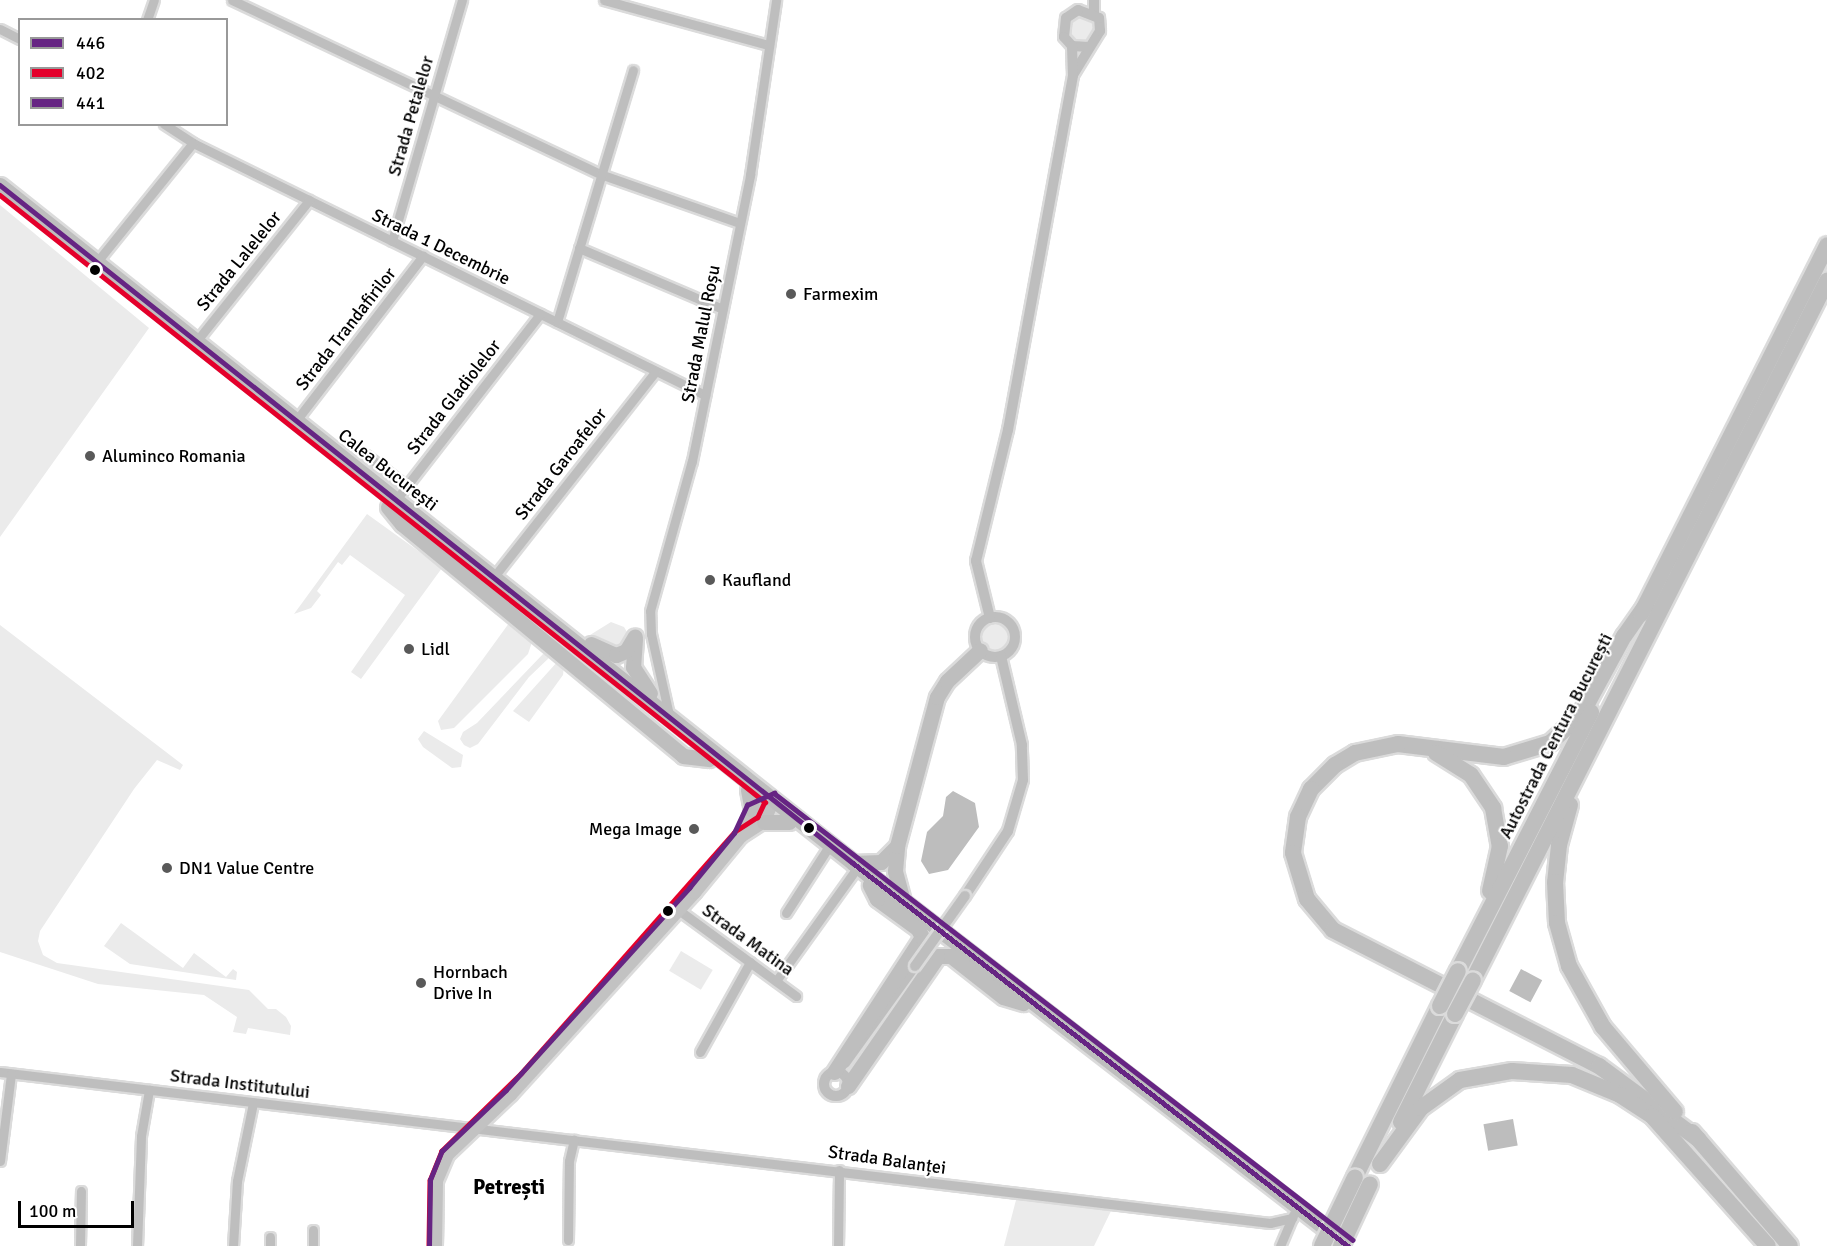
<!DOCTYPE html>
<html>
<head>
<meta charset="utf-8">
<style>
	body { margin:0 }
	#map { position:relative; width:1827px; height:1246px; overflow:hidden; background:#fff; font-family:Signika,sans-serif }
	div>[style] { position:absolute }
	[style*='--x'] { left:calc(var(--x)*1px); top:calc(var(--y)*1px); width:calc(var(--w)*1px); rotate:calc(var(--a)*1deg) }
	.green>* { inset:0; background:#ebebeb; transform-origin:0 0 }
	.round { border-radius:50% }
	.water>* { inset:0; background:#bdbdbd; transform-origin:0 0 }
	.roads { filter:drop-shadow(2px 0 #dbdbdb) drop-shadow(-2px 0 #dbdbdb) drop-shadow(0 2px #dbdbdb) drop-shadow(0 -2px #dbdbdb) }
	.minor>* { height:9px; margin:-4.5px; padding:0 4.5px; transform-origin:4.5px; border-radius:4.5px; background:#bebebe }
	.tertiary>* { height:10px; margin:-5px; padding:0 5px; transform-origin:5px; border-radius:5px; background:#bebebe }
	.tertiary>.ring { margin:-5px; padding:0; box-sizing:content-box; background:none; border:10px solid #bebebe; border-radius:50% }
	.secondary>* { height:12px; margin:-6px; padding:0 6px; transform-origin:6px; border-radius:6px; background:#c2c2c2 }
	.trunk>* { height:15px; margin:-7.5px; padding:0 7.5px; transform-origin:7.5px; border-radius:7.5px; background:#bebebe }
	.motorway>* { height:16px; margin:-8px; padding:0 8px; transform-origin:8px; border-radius:8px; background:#bebebe }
	.bridges { filter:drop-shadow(2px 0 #dbdbdb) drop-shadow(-2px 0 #dbdbdb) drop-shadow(0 2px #dbdbdb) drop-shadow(0 -2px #dbdbdb) }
	.tertiary-bridge>* { height:10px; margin:-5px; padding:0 5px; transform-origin:5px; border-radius:5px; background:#bebebe }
	.motorway-bridge>* { height:16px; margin:-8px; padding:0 8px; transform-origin:8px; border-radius:8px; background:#bebebe }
	.bus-1>* { height:4.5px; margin:-2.25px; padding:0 2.25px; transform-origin:2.25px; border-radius:2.25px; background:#662483 }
	.bus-2>* { height:4.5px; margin:-2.25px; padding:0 2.25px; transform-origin:2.25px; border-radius:2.25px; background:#e4002b }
	.bus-3>* { height:4.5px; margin:-2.25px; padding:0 2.25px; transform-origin:2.25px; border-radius:2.25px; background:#662483 }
	.dots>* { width:16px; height:16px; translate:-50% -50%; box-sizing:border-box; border:3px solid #fff; border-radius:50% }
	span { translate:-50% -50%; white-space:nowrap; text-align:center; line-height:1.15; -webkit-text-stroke:4.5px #fff; paint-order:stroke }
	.street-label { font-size:18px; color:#000 }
	.poi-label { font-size:18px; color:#000 }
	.left { translate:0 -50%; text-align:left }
	.right { translate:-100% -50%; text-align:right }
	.quarter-label { font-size:21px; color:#000; font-weight:700 }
	.legend { position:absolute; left:18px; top:18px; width:210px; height:108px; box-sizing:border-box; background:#fff; border:2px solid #999; margin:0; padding:8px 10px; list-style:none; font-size:18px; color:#000 }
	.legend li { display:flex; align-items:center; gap:12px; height:30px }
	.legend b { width:30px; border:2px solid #999 }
	.scale { position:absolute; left:18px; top:1201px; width:116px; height:27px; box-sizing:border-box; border:3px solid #000; border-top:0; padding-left:8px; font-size:18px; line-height:21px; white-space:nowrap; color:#000; -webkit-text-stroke:4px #fff; paint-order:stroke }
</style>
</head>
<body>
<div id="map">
	<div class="green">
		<div class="round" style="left:1070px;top:17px;width:24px;height:24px"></div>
		<div style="clip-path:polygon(0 205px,149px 328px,0 537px)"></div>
		<div style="clip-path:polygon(367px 514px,442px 568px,361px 679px,351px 672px,405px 595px,350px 555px,342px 565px,338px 562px,317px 591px,321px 595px,311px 608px,294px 614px)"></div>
		<div style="clip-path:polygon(512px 619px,533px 639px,528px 654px,454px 728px,441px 730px,438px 721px)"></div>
		<div style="clip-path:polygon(611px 622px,624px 627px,627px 632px,626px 639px,618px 649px,607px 648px,590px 635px)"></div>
		<div class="round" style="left:981px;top:623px;width:28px;height:28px"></div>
		<div style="clip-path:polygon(0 625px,183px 765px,180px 770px,157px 760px,134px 789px,40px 931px,38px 941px,43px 955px,57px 963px,249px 990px,268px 1009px,276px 1009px,286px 1017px,291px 1026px,290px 1035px,248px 1028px,246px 1034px,233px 1032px,237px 1017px,204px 995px,98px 984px,0 952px)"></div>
		<div style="clip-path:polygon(543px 654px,551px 656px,529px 677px,478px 744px,470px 748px,464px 745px,460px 739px,463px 732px,477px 723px)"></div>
		<div style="clip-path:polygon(558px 661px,564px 666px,563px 675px,529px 722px,513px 711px)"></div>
		<div style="clip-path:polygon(424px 731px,463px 755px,461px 767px,452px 768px,423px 747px,418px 739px)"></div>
		<div style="clip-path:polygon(121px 923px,183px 968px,194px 953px,226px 977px,233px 969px,237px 972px,236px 980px,130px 964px,104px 946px)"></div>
		<div style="left:681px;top:951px;width:37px;height:23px;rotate:31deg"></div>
		<div style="clip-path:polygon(1016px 1200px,1111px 1211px,1094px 1246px,1004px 1246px)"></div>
	</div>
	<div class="water">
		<div style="clip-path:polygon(953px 791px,975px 803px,979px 827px,948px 870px,929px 874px,921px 861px,927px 832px,943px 816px,946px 797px)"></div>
		<div style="left:1521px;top:969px;width:24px;height:25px;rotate:28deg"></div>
		<div style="left:1513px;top:1119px;width:27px;height:30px;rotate:80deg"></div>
	</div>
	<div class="roads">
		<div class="minor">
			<div style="--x:232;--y:0;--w:407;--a:25.3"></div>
			<div style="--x:600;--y:174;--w:148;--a:19.3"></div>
			<div style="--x:604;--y:0;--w:171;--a:15.3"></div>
			<div style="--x:147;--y:20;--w:21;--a:-71"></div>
			<div style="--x:0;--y:29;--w:22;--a:27"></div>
			<div style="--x:164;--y:124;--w:35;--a:33"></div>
			<div style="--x:193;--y:143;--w:571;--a:26.21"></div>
			<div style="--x:392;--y:241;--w:251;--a:-73.8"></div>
			<div style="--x:579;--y:248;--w:156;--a:23"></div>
			<div style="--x:96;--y:263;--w:154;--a:-51.1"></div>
			<div style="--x:557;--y:322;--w:263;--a:-73.2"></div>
			<div style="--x:195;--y:343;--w:183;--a:-51.4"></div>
			<div style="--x:295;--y:422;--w:210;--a:-52.4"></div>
			<div style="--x:366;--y:455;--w:51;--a:37.8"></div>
			<div style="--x:395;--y:501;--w:237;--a:-52.2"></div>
			<div style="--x:493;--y:578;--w:263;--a:-51.8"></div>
			<div style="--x:669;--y:715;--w:83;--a:-102.5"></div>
			<div style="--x:651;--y:634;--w:23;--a:-92"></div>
			<div style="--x:650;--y:611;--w:156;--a:-74.4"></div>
			<div style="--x:692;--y:461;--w:292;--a:-78.5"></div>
			<div style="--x:750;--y:175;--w:177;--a:-81.5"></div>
			<div style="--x:680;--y:911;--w:144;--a:36.2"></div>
			<div style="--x:786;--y:913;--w:74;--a:-57.2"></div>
			<div style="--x:776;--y:981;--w:134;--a:-54.4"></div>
			<div style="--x:700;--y:1052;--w:103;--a:-60.9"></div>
			<div style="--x:0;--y:1072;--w:1279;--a:6.78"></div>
			<div style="--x:1270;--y:1223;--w:23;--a:-13"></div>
			<div style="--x:0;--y:1161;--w:88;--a:-82.8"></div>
			<div style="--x:313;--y:1230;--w:16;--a:90"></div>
			<div style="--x:568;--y:1240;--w:79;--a:-89.3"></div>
			<div style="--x:569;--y:1161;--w:22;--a:-77"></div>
			<div style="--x:80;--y:1246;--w:55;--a:-89"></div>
			<div style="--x:137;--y:1246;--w:110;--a:-87.9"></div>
			<div style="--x:141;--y:1136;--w:47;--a:-80.1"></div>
			<div style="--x:233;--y:1246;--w:65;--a:-86.5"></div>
			<div style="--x:237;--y:1181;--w:80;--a:-78.4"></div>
			<div style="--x:270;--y:1246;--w:9;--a:-90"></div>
			<div style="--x:838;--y:1246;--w:76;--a:-89.2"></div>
			<div style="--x:1280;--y:1246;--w:34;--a:-67"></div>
		</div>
		<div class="tertiary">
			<div style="--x:1094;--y:0;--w:13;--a:90"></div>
			<div style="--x:1073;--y:75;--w:52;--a:-58.5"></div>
			<div style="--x:1100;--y:31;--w:13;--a:-94"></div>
			<div style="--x:1099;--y:18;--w:22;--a:-159"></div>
			<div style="--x:1078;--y:10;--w:14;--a:146"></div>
			<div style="--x:1066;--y:18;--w:19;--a:96"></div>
			<div style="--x:1064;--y:37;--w:12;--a:48"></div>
			<div style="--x:1072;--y:46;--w:17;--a:3"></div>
			<div class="ring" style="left:975px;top:617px;width:30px;height:30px"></div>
			<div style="--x:990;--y:618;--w:59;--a:-103.8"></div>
			<div style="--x:976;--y:561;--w:135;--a:-76.3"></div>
			<div style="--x:1008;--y:430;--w:361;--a:-79.6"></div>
			<div style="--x:1073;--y:75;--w:29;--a:-92"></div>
			<div style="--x:965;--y:896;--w:78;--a:-56.5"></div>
			<div style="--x:1008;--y:831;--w:53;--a:-73.6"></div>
			<div style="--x:1023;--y:780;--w:35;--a:-92"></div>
			<div style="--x:1022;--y:745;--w:91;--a:-103.3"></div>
			<div style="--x:845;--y:1063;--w:120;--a:-54.2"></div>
			<div class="ring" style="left:824px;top:1072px;width:14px;height:14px"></div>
		</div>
		<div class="secondary">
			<div style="--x:436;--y:1246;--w:65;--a:-89.1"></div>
			<div style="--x:437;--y:1181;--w:28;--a:-67"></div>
			<div style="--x:448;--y:1155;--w:87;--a:-43.6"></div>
			<div style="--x:511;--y:1095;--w:273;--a:-47.7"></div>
			<div style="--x:695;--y:893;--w:72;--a:-50.6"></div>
			<div style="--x:741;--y:837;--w:29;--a:-68"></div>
			<div style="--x:752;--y:810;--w:24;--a:-24"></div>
			<div style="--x:774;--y:800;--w:24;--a:114"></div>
			<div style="--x:764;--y:822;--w:27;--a:147"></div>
		</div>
		<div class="trunk">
			<div style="--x:0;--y:185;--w:1090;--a:38.48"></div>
			<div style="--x:853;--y:863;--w:614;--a:37.73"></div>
			<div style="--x:388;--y:507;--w:22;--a:51"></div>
			<div style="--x:402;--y:524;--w:364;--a:39.5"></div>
			<div style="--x:683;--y:756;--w:26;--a:7"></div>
			<div style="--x:635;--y:639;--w:28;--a:94"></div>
			<div style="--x:633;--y:667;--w:31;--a:57"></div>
			<div style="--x:591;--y:644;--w:27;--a:24"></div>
			<div style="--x:616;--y:655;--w:11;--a:-22"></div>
			<div style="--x:626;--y:651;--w:17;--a:-59"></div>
			<div style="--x:748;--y:790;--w:20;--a:79"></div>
			<div style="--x:764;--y:822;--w:25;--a:0"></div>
			<div style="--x:853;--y:863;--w:28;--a:-2"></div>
			<div style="--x:881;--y:862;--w:23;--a:-45"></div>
			<div style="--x:903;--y:901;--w:31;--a:-105"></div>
			<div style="--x:895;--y:871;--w:25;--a:-85"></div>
			<div style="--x:897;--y:846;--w:154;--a:-75"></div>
			<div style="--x:937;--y:697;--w:19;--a:-58"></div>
			<div style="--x:947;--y:681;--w:45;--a:-43.2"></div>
			<div style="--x:834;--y:1072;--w:161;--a:-56.9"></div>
			<div style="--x:922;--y:937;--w:9;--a:-117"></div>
			<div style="--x:918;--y:929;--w:51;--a:-143.8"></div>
			<div style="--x:877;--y:899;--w:16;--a:-117"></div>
			<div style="--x:848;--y:1086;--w:158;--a:-55.3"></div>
			<div style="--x:938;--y:956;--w:13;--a:0"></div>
			<div style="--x:951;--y:956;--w:66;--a:38.3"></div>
			<div style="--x:1003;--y:997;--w:21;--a:17"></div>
		</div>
		<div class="motorway">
			<div style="--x:1646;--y:605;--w:38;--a:125"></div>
			<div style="--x:1624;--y:636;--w:77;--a:118.6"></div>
			<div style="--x:1587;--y:704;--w:19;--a:126"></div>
			<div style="--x:1576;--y:719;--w:35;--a:137"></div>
			<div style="--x:1550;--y:743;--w:48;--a:163.1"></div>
			<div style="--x:1504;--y:757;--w:107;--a:-173"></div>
			<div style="--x:1398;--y:744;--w:44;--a:168.2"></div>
			<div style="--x:1355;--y:753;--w:23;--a:149"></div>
			<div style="--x:1335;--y:765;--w:34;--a:135"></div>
			<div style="--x:1311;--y:789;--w:31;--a:115"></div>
			<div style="--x:1298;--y:817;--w:36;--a:98"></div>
			<div style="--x:1293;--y:853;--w:48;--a:73.1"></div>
			<div style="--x:1307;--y:899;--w:40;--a:50"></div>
			<div style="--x:1333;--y:930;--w:299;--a:27.1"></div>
			<div style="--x:1599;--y:1066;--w:123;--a:36.4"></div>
			<div style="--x:1641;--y:614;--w:413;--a:-63.2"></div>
			<div style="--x:1436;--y:753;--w:41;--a:32.2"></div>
			<div style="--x:1471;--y:775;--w:40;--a:56"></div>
			<div style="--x:1493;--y:808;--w:39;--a:80"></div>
			<div style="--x:1500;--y:846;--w:46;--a:102.5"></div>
			<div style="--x:1570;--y:805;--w:41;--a:105.4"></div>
			<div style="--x:1559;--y:845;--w:37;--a:96"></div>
			<div style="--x:1555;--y:882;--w:41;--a:87.2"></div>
			<div style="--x:1557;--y:923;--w:45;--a:74.4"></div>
			<div style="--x:1569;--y:966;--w:70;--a:60.9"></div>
			<div style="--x:1603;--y:1027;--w:111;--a:49.7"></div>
			<div style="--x:1458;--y:971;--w:291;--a:-62.8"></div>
			<div style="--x:1473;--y:980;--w:784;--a:-63.14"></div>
			<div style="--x:1401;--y:1122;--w:121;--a:-63.4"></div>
			<div style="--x:1692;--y:1132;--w:150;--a:49.3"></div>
			<div style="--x:1380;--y:1164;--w:69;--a:-53.8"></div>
			<div style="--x:1421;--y:1108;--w:48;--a:-35.7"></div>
			<div style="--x:1460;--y:1080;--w:53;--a:-9.8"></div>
			<div style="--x:1512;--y:1071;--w:60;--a:3.8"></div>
			<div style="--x:1572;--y:1075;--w:52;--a:22.6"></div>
			<div style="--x:1620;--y:1095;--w:38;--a:33"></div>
			<div style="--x:1652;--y:1116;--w:174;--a:48.3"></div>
			<div style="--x:1355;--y:1177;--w:191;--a:-63.6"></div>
		</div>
	</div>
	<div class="bridges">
		<div class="tertiary-bridge">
			<div style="--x:915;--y:966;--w:86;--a:-54.5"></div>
		</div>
		<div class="motorway-bridge">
			<div style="--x:1440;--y:1006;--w:39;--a:-63"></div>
			<div style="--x:1455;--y:1014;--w:38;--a:-62"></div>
			<div style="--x:1322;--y:1246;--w:76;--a:-64.4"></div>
			<div style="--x:1341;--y:1246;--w:68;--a:-64.9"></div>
		</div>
	</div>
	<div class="bus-1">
		<div style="--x:0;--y:185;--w:1090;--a:38.48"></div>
		<div style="--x:853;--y:863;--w:626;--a:37.73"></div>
	</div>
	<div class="bus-2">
		<div style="--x:0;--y:195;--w:977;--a:38.43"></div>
		<div style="--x:765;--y:802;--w:17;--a:115"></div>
		<div style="--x:758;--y:817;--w:27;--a:147"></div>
		<div style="--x:735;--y:832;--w:322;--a:131.5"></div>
		<div style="--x:522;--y:1073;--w:112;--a:135.7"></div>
		<div style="--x:442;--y:1151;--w:31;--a:112"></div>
		<div style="--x:430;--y:1180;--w:66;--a:90.9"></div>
	</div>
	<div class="bus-3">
		<div style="--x:429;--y:1246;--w:66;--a:-89.1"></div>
		<div style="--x:430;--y:1180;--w:31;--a:-68"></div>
		<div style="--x:442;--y:1151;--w:88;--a:-43.6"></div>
		<div style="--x:506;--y:1090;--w:273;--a:-47.8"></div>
		<div style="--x:689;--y:888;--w:71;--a:-50.7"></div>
		<div style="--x:734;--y:833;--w:31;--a:-65"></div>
		<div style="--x:747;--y:805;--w:30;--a:-24"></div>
		<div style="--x:774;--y:793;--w:731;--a:37.67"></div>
	</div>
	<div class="dots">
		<div style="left:95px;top:270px;background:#000"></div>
		<div style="left:791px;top:294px;background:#595959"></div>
		<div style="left:90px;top:456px;background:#595959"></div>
		<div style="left:710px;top:580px;background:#595959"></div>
		<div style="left:409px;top:649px;background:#595959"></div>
		<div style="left:809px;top:828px;background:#000"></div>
		<div style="left:694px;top:829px;background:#595959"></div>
		<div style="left:167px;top:868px;background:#595959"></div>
		<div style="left:668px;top:911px;background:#000"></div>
		<div style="left:421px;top:983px;background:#595959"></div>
	</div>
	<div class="street-label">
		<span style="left:411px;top:116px;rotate:-74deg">Strada Petalelor</span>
		<span style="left:441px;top:247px;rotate:26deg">Strada 1 Decembrie</span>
		<span style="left:239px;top:261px;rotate:-51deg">Strada Lalelelor</span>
		<span style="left:346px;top:329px;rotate:-52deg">Strada Trandafirilor</span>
		<span style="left:701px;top:334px;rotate:-79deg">Strada Malul Roșu</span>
		<span style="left:454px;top:397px;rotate:-52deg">Strada Gladiolelor</span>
		<span style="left:561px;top:464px;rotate:-52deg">Strada Garoafelor</span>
		<span style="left:388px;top:470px;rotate:38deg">Calea București</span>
		<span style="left:1556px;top:736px;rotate:-63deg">Autostrada Centura București</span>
		<span style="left:748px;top:940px;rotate:36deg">Strada Matina</span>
		<span style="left:240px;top:1084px;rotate:7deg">Strada Institutului</span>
		<span style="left:887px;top:1160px;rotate:8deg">Strada Balanței</span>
	</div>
	<div class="poi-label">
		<span class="left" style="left:803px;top:294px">Farmexim</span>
		<span class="left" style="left:102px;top:456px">Aluminco Romania</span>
		<span class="left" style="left:722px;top:580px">Kaufland</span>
		<span class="left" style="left:421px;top:649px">Lidl</span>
		<span class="right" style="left:682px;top:829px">Mega Image</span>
		<span class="left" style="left:179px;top:868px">DN1 Value Centre</span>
		<span class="left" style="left:433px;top:983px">Hornbach<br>Drive In</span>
	</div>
	<div class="quarter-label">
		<span style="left:509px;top:1187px">Petrești</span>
	</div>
	<ul class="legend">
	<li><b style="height:8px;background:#662483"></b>446</li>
	<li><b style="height:8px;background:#e4002b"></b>402</li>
	<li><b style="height:8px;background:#662483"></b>441</li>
	</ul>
	<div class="scale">100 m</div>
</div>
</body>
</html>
